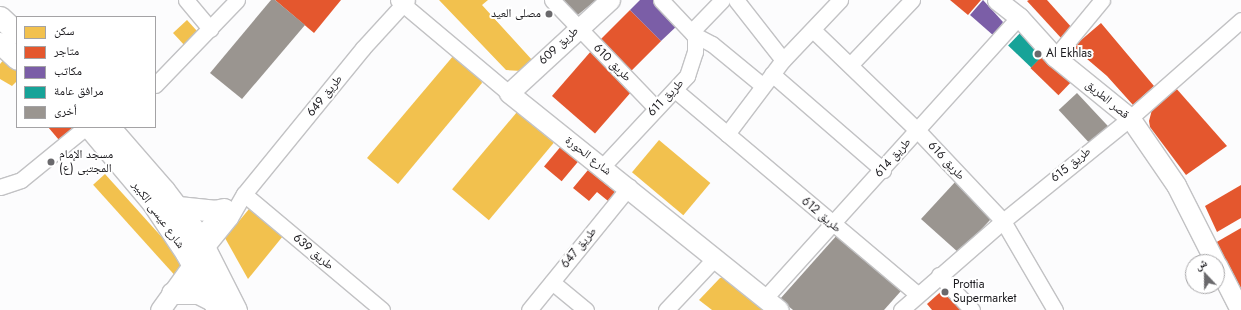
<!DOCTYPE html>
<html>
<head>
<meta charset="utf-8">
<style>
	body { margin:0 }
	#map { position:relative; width:1241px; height:310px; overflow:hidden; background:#fcfcfd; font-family:Jost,"Noto Naskh Arabic",sans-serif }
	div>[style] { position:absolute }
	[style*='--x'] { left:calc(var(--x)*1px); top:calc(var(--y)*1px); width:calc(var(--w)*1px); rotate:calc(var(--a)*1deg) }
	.homes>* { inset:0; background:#f2c14e; transform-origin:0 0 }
	.shops>* { inset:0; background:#e4572e; transform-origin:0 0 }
	.offices>* { inset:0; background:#7b5ea7 }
	.public>* { inset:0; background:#17a398; transform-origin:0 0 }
	.building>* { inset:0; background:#9a9590; transform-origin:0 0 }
	.roads { filter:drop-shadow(1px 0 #c2c2c4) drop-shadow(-1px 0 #c2c2c4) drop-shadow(0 1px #c2c2c4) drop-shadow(0 -1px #c2c2c4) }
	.minor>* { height:15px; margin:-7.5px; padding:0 7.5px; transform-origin:7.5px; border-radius:7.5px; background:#fff }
	.tertiary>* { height:19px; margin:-9.5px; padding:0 9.5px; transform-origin:9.5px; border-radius:9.5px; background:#fff }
	.secondary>* { height:21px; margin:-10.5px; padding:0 10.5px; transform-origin:10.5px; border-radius:10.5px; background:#fff }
	.dots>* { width:11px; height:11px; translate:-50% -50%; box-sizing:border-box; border:2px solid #fff; border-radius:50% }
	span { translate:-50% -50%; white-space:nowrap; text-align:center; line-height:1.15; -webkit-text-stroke:4px #fff; paint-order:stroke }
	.poi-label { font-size:12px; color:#1b1a1e }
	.right { translate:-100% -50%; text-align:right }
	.left { translate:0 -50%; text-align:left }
	.street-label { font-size:12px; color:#1b1a1e }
	.legend { position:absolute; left:16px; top:16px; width:140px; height:112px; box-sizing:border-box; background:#fff; border:1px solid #a4a3a5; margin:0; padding:5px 7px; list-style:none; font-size:12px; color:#1b1a1e }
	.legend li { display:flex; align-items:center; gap:8px; height:20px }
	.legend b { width:20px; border:1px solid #a4a3a5 }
	.north { position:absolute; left:1185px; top:254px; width:40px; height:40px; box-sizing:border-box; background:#fff; border:1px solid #a4a3a5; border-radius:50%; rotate:338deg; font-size:11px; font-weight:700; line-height:16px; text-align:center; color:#1b1a1e }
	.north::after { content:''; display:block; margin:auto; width:14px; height:18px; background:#6a696c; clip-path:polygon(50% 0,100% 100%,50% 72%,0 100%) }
</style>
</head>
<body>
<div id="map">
	<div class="homes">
		<div style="clip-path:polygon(439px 0,488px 0,482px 5px,533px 61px,522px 71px,506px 70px)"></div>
		<div style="clip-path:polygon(187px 20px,197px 31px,187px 48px,173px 33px)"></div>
		<div style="clip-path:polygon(454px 55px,479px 75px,482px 83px,398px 184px,367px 158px)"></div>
		<div style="clip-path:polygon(6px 57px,17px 67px,17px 81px,12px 86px,0 79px,0 64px)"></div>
		<div style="left:517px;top:112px;width:48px;height:101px;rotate:40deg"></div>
		<div style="left:659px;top:140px;width:67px;height:42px;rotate:40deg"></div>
		<div style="left:105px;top:174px;width:123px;height:16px;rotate:48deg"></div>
		<div style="clip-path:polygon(249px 209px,283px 236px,248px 279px,225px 238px)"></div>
		<div style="clip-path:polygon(730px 277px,771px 310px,712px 310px,699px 300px,720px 278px)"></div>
	</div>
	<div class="shops">
		<div style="clip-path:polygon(275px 0,341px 0,314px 33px)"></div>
		<div style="clip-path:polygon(950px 0,981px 0,968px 15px)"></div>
		<div style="clip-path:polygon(1029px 0,1047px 0,1073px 29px,1062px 39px,1027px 1px)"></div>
		<div style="left:630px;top:10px;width:44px;height:47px;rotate:45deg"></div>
		<div style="clip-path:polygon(1101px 23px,1154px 86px,1133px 105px,1107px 76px,1073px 47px)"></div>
		<div style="left:592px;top:50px;width:57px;height:61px;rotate:41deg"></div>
		<div style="left:1045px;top:53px;width:39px;height:21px;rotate:44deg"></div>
		<div style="clip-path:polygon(1175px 87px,1227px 146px,1186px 175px,1150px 127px,1149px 121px,1153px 106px)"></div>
		<div style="clip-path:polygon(48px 127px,71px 127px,72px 129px,59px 140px)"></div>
		<div style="left:562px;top:145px;width:23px;height:28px;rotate:40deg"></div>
		<div style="clip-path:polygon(588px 170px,620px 196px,613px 205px,597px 192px,589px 201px,573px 188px)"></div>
		<div style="clip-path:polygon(1241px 185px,1241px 218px,1217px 232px,1205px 206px)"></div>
		<div style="clip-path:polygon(1241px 228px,1241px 291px,1215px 243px)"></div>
		<div style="clip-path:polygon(946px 287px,967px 310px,932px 310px,927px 304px)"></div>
	</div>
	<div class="offices">
		<div style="clip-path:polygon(640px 0,655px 0,679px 24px,661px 41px,630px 10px)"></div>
		<div style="clip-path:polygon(983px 0,1003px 22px,994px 36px,970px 15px)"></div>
	</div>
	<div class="public">
		<div style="left:1022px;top:31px;width:32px;height:20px;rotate:44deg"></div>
	</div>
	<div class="building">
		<div style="clip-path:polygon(271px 0,275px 0,305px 25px,242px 99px,210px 73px)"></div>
		<div style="clip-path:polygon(560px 0,596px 0,574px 18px)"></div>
		<div style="left:1077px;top:93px;width:48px;height:25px;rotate:47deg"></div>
		<div style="clip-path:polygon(956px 181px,989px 210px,990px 220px,959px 253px,921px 219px)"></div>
		<div style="clip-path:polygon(838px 234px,901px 291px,884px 310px,793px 310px,780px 299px)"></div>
	</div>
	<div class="roads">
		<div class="minor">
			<div style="--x:186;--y:0;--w:38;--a:50"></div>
			<div style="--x:398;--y:0;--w:145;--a:40"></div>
			<div style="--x:552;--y:0;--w:150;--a:46.1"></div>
			<div style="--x:661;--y:0;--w:47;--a:46.7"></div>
			<div style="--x:693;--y:34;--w:21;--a:28"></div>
			<div style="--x:712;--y:44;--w:65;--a:39.4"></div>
			<div style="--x:736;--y:0;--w:76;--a:51.9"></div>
			<div style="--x:813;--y:30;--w:146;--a:43.9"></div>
			<div style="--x:918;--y:131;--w:124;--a:46.6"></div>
			<div style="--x:1003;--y:221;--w:103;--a:59.7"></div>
			<div style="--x:1055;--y:57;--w:74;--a:-50.5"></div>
			<div style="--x:850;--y:65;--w:90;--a:-46.4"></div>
			<div style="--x:772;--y:74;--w:147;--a:40.9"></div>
			<div style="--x:155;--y:85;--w:118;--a:-46"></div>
			<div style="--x:675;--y:90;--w:317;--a:40.1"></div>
			<div style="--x:727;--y:134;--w:93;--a:-52.9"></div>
			<div style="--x:783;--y:60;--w:83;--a:-46.5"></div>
			<div style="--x:602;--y:167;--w:125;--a:-47"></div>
			<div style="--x:687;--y:76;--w:25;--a:-72"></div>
			<div style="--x:695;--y:52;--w:24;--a:-90"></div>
			<div style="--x:695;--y:28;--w:39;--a:-46"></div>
			<div style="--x:0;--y:187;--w:22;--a:-18"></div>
			<div style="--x:21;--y:180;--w:84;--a:-39.2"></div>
			<div style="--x:244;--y:194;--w:180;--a:40"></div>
			<div style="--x:193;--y:242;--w:48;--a:-46.7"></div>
			<div style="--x:200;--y:255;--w:48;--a:-51"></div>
			<div style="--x:230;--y:218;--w:28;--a:-60"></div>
			<div style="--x:244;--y:194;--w:188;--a:-50.8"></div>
			<div style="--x:363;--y:48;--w:65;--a:-47.5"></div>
			<div style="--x:939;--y:275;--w:48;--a:46.7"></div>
			<div style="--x:552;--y:282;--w:44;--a:39.5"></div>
			<div style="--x:765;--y:298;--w:379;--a:-47.9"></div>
			<div style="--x:529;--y:310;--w:159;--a:-50.9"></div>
			<div style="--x:666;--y:310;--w:71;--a:-46.7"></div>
			<div style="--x:901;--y:310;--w:135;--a:-41.1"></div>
			<div style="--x:1003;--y:221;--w:164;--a:-39"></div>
			<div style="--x:1130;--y:118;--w:148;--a:-41.4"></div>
		</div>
		<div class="tertiary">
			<div style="--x:610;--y:0;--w:137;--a:137.4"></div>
			<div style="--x:509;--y:93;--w:346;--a:38.8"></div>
			<div style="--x:997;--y:0;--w:28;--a:38"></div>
			<div style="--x:1019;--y:17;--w:54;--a:48"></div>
			<div style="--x:1055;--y:57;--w:97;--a:39.1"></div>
			<div style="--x:1130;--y:118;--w:81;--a:55.5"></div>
			<div style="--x:1176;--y:185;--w:86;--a:63.1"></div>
			<div style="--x:1217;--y:265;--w:51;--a:62.9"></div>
			<div style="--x:160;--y:310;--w:57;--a:-54.3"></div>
		</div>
		<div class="secondary">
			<div style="--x:0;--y:17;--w:23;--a:43"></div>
			<div style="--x:0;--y:43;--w:23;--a:43"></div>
			<div style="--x:89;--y:127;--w:98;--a:50"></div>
			<div style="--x:152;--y:202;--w:61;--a:56.3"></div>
			<div style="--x:186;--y:253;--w:65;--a:60.7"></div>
			<div style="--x:109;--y:127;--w:84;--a:48.9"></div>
			<div style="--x:164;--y:190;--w:56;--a:52.9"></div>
			<div style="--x:198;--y:235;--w:84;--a:63.1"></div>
			<div style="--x:178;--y:207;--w:36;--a:6"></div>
			<div style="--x:214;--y:211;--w:10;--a:-11"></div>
			<div style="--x:172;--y:293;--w:26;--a:0"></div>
			<div style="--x:198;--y:293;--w:16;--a:27"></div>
		</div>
	</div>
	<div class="dots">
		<div style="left:549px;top:14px;background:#6a696c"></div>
		<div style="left:1038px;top:54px;background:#6a696c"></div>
		<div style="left:51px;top:162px;background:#6a696c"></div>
		<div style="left:945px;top:292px;background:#6a696c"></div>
	</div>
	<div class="poi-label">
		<span class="right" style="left:541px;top:14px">مصلى العيد</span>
		<span class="left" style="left:1046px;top:54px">Al Ekhlas</span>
		<span class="left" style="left:59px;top:162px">مسجد الإمام<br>المجتبى (ع)</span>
		<span class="left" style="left:953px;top:292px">Prottia<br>Supermarket</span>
	</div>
	<div class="street-label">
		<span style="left:559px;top:46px;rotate:-43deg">طريق 609</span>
		<span style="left:612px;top:63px;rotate:45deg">طريق 610</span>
		<span style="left:325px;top:96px;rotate:-51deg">طريق 649</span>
		<span style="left:666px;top:98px;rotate:-46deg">طريق 611</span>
		<span style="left:1107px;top:100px;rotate:40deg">قصر الطريق</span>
		<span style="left:588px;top:156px;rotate:38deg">شارع الحورة</span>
		<span style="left:893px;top:158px;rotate:-48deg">طريق 614</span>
		<span style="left:946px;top:161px;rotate:47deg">طريق 616</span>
		<span style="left:1071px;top:165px;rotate:-39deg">طريق 615</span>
		<span style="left:158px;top:215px;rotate:54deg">شارع عيسى الكبير</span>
		<span style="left:821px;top:215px;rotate:40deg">طريق 612</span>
		<span style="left:579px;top:248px;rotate:-51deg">طريق 647</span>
		<span style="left:313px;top:252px;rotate:40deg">طريق 639</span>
	</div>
	<ul class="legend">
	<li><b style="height:11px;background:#f2c14e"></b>سكن</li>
	<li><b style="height:11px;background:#e4572e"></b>متاجر</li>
	<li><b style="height:11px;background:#7b5ea7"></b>مكاتب</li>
	<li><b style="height:11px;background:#17a398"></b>مرافق عامة</li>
	<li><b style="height:11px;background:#9a9590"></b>أخرى</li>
	</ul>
	<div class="north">ش</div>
</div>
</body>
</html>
